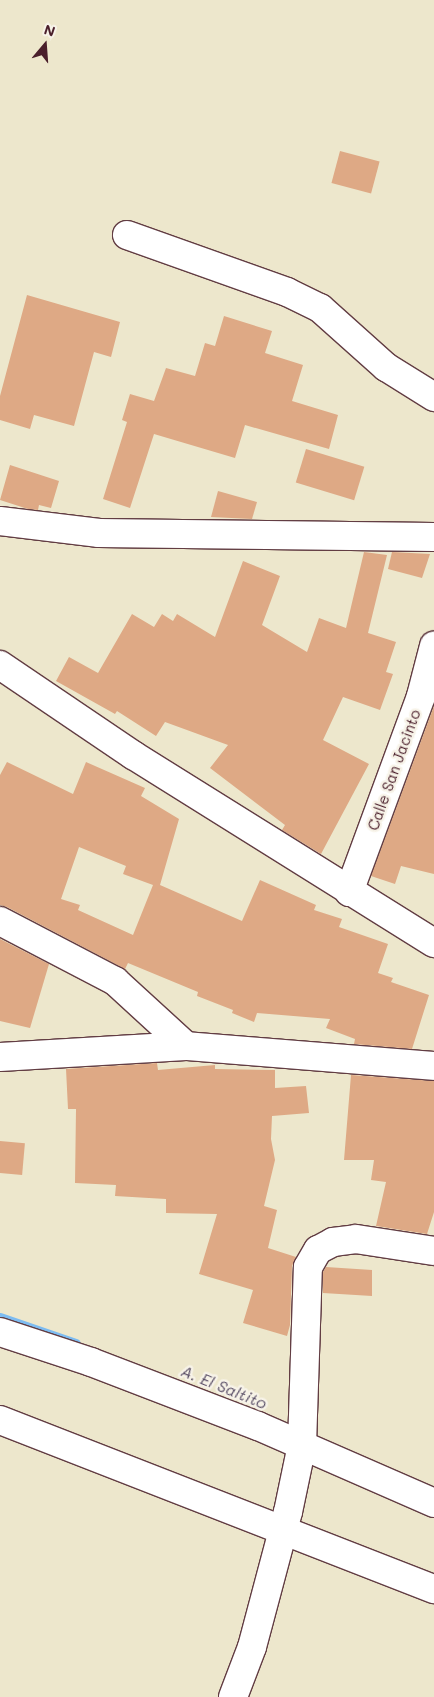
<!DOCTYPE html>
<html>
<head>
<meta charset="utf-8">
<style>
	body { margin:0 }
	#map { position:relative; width:434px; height:1697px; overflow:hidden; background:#ede7cc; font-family:Mali,sans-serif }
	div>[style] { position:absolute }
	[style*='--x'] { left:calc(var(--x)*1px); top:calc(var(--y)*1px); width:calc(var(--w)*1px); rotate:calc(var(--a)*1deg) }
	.stream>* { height:9px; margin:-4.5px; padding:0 4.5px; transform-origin:4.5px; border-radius:4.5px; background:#7dbcf1 }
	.building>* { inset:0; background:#dea985; transform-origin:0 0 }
	.roads { filter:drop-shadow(1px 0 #623d43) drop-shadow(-1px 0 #623d43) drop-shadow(0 1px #623d43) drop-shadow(0 -1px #623d43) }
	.minor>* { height:28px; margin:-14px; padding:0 14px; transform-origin:14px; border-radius:14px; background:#fff }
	span { translate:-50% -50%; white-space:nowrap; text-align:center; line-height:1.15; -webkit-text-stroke:5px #f7f3e8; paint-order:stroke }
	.street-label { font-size:15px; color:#4a1f2b }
	.water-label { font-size:16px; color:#594e66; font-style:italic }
	.north { position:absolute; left:20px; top:20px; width:50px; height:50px; -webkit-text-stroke:4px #f7f3e8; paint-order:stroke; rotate:18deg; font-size:14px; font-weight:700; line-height:20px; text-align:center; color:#4a1f2b }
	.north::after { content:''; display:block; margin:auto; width:18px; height:22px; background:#4a1f2b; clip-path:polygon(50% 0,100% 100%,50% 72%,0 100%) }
</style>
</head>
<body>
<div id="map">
	<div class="stream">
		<div style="--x:0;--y:1317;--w:80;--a:18.9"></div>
	</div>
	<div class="building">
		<div style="left:340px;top:151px;width:41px;height:33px;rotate:15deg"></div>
		<div style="clip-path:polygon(27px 295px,120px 322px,111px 357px,94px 352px,74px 426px,34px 415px,30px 429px,0 420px,0 396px)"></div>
		<div style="clip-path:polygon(224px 316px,272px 331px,265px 353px,303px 365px,292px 401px,338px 415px,329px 449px,245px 425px,235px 458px,154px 434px,130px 508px,103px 499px,127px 422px,122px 420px,130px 394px,154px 401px,166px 368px,195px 376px,205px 343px,215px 346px)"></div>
		<div style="left:306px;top:449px;width:61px;height:35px;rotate:17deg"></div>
		<div style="clip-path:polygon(10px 465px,59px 481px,51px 508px,39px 505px,38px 510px,28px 509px,0 500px)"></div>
		<div style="clip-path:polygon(218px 491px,257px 502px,252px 519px,211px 517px)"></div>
		<div style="clip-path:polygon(364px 552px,387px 555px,368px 633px,396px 642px,386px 672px,393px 674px,380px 710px,343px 697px,323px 740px,369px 764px,321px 854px,282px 830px,285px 825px,210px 768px,228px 745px,165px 722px,156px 736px,117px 711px,115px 714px,56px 681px,69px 657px,98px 673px,132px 614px,154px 627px,162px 614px,173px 621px,177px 614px,215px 637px,243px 561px,280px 576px,262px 625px,307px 652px,319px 618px,346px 628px)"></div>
		<div style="clip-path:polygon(392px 552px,430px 554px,422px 578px,388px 569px)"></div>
		<div style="clip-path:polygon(434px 706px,434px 874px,401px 866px,395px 884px,371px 876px)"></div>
		<div style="clip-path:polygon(evenodd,7px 762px,73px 794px,86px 762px,145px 788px,141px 796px,179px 819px,160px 885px,242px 921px,260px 880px,316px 905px,314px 910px,342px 919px,339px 927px,388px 944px,378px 973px,393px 978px,391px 982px,429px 995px,412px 1049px,354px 1044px,355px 1039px,326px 1028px,330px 1019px,257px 1013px,254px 1022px,232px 1013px,233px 1010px,197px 996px,198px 992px,128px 963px,125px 969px,7px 907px,0 905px,0 775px,7px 762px,79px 847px,126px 866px,123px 874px,153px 885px,133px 935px,78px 910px,80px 905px,61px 899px,79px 847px)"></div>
		<div style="clip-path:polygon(0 939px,49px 964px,30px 1028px,0 1021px)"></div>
		<div style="clip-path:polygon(157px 1063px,158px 1070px,215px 1065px,215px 1069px,275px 1070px,275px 1088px,306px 1086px,309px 1113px,272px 1116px,271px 1139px,275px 1160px,264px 1206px,277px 1210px,268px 1248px,296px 1257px,292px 1266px,290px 1325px,287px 1336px,243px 1323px,253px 1290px,199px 1274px,217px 1214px,166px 1213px,166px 1199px,115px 1196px,116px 1185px,75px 1183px,76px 1109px,68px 1109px,66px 1069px)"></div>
		<div style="clip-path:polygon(351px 1075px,434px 1081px,434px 1212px,427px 1234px,376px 1226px,386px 1182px,371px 1180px,374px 1160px,344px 1160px)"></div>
		<div style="left:0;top:1141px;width:25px;height:32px;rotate:5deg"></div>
		<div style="clip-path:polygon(326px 1267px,372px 1270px,372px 1296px,323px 1293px,323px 1272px)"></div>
	</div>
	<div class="roads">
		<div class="minor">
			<div style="--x:127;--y:235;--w:170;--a:19.6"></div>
			<div style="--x:287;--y:292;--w:37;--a:26"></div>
			<div style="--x:320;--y:308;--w:89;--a:41.8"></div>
			<div style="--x:386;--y:367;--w:57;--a:32"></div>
			<div style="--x:0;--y:521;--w:100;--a:6.9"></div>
			<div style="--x:99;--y:533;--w:335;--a:0.7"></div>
			<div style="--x:0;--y:665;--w:161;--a:34.1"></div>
			<div style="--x:133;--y:755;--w:355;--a:32"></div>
			<div style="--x:349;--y:892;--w:209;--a:-69.8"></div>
			<div style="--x:421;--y:696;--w:52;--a:-75.4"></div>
			<div style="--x:0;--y:921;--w:130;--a:27.6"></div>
			<div style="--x:115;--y:981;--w:96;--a:42.5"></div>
			<div style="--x:0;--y:1057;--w:186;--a:-3.4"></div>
			<div style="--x:186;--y:1046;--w:249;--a:4.6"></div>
			<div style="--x:0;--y:1332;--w:96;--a:18.2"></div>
			<div style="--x:91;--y:1362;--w:179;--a:21"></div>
			<div style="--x:258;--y:1426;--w:192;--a:23.6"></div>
			<div style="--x:0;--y:1420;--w:466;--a:21.3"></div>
			<div style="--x:233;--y:1697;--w:53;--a:-69.2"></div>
			<div style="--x:252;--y:1647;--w:140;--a:-75.1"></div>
			<div style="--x:288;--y:1512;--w:68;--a:-78.2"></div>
			<div style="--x:302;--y:1445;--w:178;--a:-88.1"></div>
			<div style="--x:308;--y:1267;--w:20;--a:-60"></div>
			<div style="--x:318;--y:1250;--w:17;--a:-28"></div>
			<div style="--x:333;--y:1242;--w:23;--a:-7"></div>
			<div style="--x:356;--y:1239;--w:79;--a:8.7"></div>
		</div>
	</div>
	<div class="street-label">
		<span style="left:394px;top:770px;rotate:-70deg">Calle San Jacinto</span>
	</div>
	<div class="water-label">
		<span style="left:224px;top:1387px;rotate:22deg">A. El Saltito</span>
	</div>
	<div class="north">N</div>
</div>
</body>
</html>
